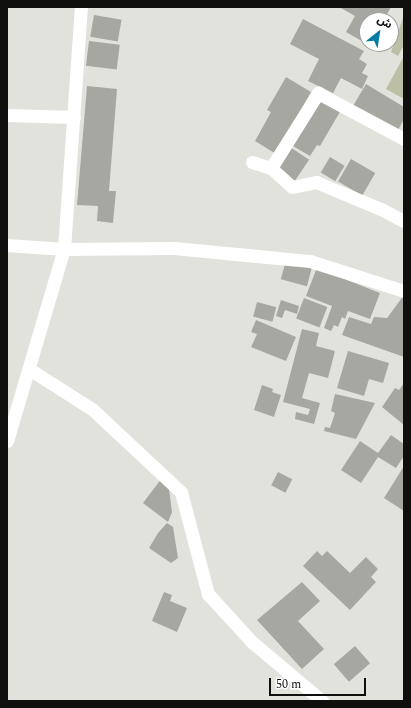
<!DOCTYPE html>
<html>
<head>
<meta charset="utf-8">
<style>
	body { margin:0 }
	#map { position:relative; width:411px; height:708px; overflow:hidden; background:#e2e2dd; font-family:Spectral,"Noto Sans Arabic",serif }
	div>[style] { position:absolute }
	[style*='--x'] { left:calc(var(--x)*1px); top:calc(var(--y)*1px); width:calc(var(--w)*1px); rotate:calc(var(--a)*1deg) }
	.green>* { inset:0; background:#bdbea6 }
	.building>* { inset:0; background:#a7a7a2; transform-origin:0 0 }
	.minor>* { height:13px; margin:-6.5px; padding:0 6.5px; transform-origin:6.5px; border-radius:6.5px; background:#fff }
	span { translate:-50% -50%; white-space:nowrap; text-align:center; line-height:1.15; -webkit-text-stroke:3px #fff; paint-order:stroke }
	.frame { position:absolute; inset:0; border:8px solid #0f0f0e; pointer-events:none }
	.north { position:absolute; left:359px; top:12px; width:40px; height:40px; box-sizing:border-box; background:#fff; border:1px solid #9f9f9f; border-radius:50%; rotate:30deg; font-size:11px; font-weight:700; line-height:16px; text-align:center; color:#0f0f0e }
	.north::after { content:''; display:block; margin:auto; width:14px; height:18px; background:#057ca4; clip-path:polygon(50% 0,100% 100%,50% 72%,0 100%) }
	.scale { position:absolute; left:269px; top:678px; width:97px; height:18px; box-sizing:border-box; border:2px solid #0f0f0e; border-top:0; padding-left:5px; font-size:12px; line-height:14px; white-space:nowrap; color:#0f0f0e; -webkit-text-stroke:3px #fff; paint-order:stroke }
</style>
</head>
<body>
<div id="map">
	<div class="green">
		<div style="clip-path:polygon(404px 15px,404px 45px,398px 56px,391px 52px)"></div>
		<div style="clip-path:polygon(404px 56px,404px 99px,386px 89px)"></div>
	</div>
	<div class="building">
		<div style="clip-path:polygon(339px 7px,391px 7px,384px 20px,367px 20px,367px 44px,346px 32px,355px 16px)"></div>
		<div style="left:94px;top:15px;width:28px;height:22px;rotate:10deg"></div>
		<div style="clip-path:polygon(303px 19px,364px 51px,359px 59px,367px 64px,362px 73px,368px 76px,362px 89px,341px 78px,333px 93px,308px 81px,319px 59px,290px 44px)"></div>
		<div style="left:89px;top:41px;width:31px;height:25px;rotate:7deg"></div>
		<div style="clip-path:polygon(286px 77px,311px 92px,276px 154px,255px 141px,271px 112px,267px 110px)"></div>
		<div style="clip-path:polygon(366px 84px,404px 107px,404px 119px,397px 132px,353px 106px)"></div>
		<div style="clip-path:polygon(87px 86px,117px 89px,109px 191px,116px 191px,113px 223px,97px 221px,98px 206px,77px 205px)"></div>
		<div style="clip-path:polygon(321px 98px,341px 110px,320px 146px,317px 145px,310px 156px,293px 146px)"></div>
		<div style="left:290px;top:147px;width:23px;height:28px;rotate:34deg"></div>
		<div style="left:330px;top:157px;width:17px;height:18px;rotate:31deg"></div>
		<div style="left:351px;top:159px;width:28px;height:26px;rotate:30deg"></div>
		<div style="left:286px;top:260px;width:27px;height:20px;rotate:15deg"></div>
		<div style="clip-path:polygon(318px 265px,349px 275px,347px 280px,380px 293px,370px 319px,348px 311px,345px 319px,342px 317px,338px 327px,334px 325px,331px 331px,324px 328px,332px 306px,306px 296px)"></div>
		<div style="clip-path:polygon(404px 295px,404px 357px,342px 335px,349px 317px,371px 324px,374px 317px,387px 318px)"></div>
		<div style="left:304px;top:298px;width:25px;height:22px;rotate:21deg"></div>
		<div style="clip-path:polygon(281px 300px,299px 306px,297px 314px,285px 310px,282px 318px,276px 316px)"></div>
		<div style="left:257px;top:302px;width:20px;height:15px;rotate:15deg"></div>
		<div style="clip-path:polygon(256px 320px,296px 337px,286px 361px,251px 347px,257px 334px,251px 332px)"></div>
		<div style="clip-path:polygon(302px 329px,319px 333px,316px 346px,335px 351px,328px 378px,309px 373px,302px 398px,320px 403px,314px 424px,295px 419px,296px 412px,308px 415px,310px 409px,283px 402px)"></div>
		<div style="clip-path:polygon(348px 351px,389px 363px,383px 383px,369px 379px,364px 396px,337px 388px)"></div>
		<div style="clip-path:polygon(404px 383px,404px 425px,382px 407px,395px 388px,399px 390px)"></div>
		<div style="clip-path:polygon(262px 385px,273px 389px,272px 392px,281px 395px,274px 417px,254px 410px)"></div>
		<div style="clip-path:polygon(335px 394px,375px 403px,356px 439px,324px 431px,325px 427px,330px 428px,335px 413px,331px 411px)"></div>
		<div style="clip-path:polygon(391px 435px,404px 444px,404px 456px,396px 468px,378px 457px,361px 483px,341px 470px,360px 441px,378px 453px)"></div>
		<div style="clip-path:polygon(404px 466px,404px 511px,384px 498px)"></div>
		<div style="left:278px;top:472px;width:16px;height:15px;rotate:27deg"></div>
		<div style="clip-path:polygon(162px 478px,169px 489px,172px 512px,168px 522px,143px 503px)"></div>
		<div style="clip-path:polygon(167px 523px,173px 527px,178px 558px,171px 563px,149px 548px,158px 533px)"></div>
		<div style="clip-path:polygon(317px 551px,322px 556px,327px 551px,350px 573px,366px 557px,378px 569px,371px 577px,376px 582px,350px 610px,303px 566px)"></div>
		<div style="clip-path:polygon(302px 582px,320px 601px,298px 621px,324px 649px,302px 669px,257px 620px)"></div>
		<div style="clip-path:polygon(164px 592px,172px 595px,170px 601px,187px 608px,177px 632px,152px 621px)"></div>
		<div style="left:355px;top:646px;width:23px;height:28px;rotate:49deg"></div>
	</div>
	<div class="minor">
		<div style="--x:7;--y:115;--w:67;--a:1.7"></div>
		<div style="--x:252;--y:162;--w:20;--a:18"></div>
		<div style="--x:271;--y:168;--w:28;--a:42"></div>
		<div style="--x:292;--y:187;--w:25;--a:-12"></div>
		<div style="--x:316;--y:182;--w:70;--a:22.6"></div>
		<div style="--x:381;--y:209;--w:26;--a:28"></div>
		<div style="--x:271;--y:168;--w:89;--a:-57.9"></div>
		<div style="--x:318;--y:93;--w:98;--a:28.1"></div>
		<div style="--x:7;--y:245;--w:57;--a:4"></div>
		<div style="--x:64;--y:249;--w:110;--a:-0.5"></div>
		<div style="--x:174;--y:248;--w:137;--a:5.5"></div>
		<div style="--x:310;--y:261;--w:99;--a:17.7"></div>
		<div style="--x:29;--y:369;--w:75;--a:32.4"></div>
		<div style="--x:92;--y:409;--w:122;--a:43"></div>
		<div style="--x:181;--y:492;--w:106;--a:75.2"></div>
		<div style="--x:208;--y:594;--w:65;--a:47.5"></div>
		<div style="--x:252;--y:642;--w:92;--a:40.1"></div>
		<div style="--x:7;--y:441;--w:200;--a:-73.5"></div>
		<div style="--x:64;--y:249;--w:243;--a:-86"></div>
	</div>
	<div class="frame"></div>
	<div class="north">ش</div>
	<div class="scale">50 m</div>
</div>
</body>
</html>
